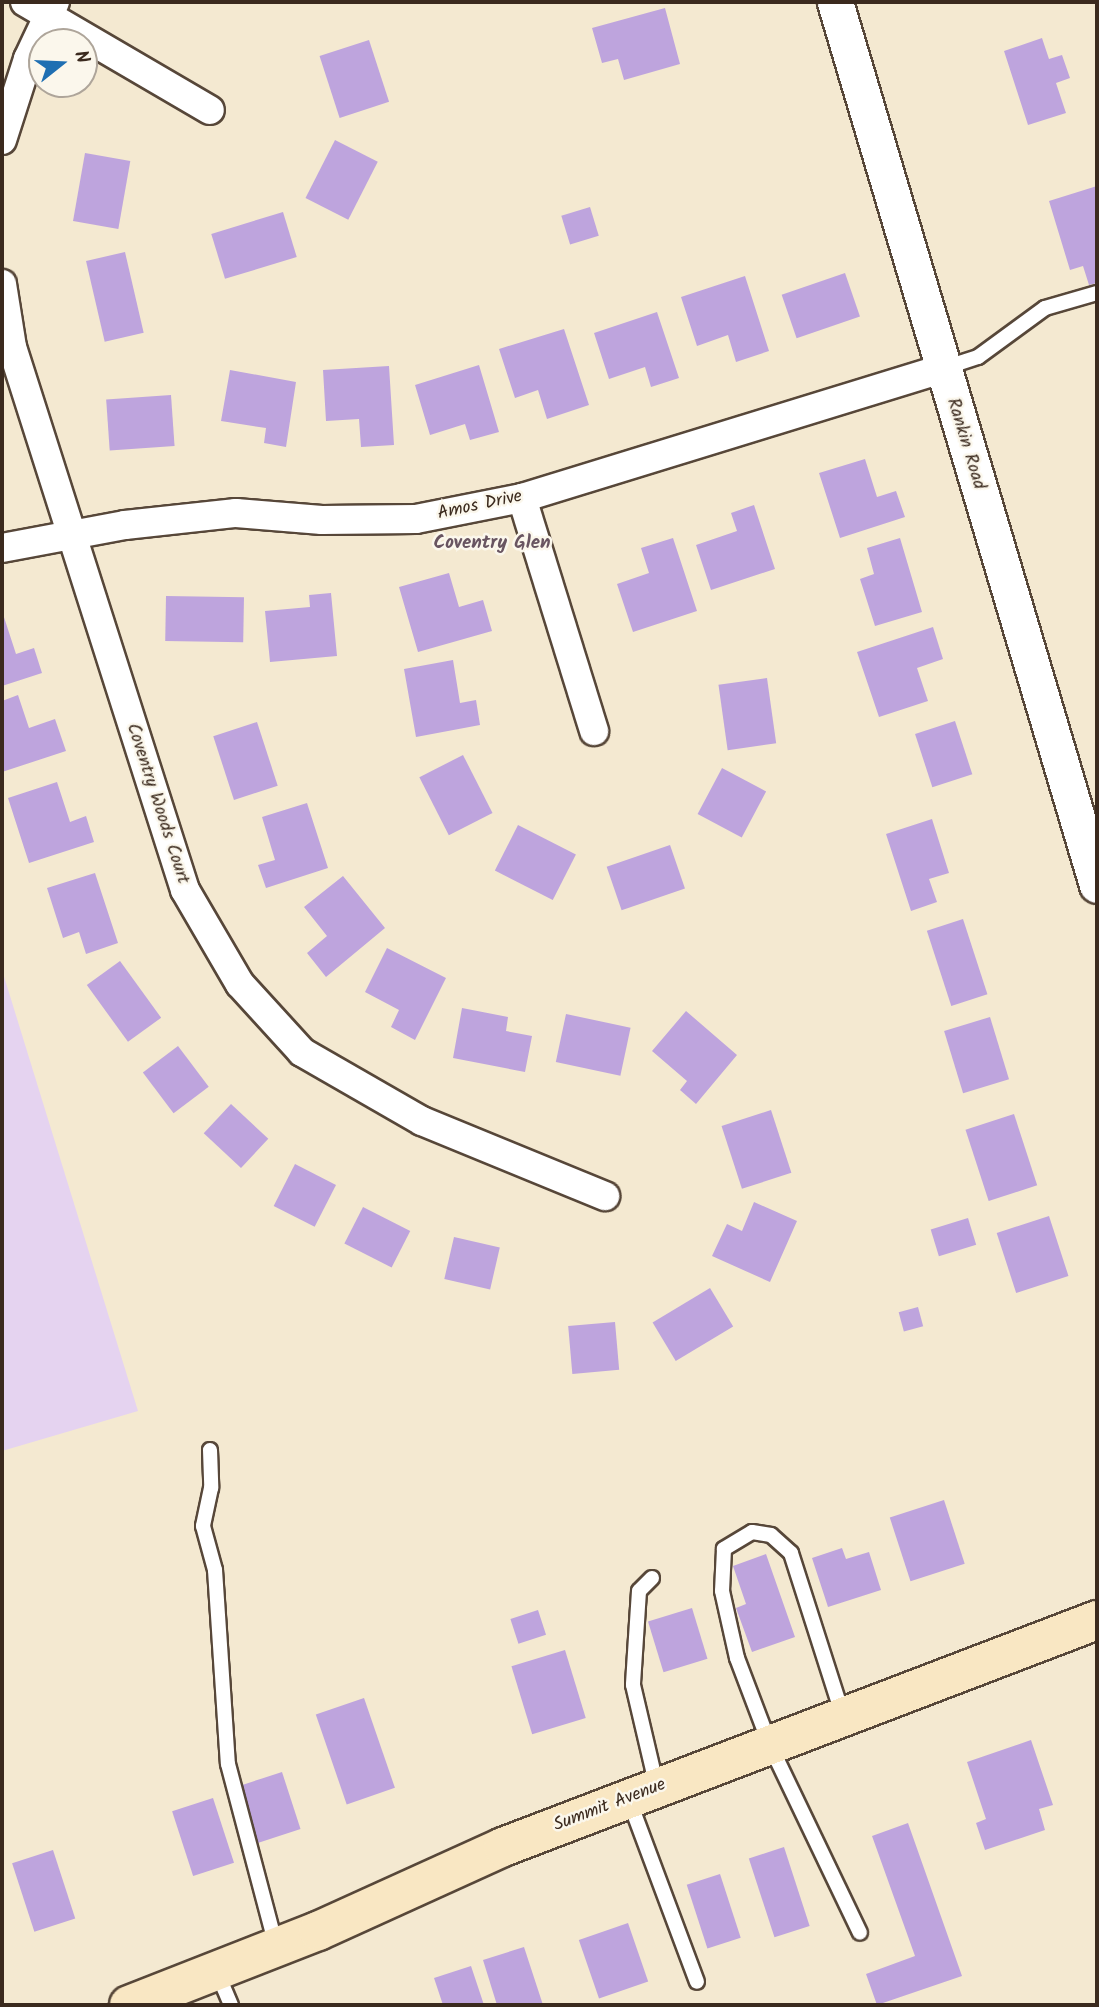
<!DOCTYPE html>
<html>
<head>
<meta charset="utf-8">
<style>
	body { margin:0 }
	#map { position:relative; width:1099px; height:2007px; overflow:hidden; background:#f4e9d1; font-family:Kalam,sans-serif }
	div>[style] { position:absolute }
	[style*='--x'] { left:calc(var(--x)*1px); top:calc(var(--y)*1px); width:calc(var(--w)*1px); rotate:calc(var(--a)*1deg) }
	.built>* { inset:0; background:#e5d3f0 }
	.building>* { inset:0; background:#bea4dd; transform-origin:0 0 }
	.roads { filter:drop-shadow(2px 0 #574739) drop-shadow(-2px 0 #574739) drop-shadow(0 2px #574739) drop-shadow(0 -2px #574739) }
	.service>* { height:14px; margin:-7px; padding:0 7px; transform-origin:7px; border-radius:7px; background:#fff }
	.minor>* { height:28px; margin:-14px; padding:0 14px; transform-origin:14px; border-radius:14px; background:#fff }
	.tertiary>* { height:35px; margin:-17.5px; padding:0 17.5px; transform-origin:17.5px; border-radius:17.5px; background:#fff }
	.secondary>* { height:38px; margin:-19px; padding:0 19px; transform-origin:19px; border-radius:19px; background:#f9e7c3 }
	span { translate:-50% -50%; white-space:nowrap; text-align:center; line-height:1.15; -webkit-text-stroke:5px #fbf7ec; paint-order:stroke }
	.street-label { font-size:18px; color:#3b2a1e }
	.neighbourhood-label { font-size:19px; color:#695561; font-weight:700 }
	.frame { position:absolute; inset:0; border:4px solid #3b2a1e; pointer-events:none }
	.north { position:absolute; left:28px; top:28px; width:70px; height:70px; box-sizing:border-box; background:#fbf7ec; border:2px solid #aea59a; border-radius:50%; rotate:72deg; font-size:19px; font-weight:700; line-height:28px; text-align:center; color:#3b2a1e }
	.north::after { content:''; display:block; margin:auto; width:24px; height:32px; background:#1f6fb2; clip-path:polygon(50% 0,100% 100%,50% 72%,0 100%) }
</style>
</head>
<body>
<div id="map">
	<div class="built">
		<div style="clip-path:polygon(2px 970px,138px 1411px,2px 1451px)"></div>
	</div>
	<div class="building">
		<div style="clip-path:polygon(665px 8px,680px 64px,624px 80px,618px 59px,602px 63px,592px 28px)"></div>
		<div style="clip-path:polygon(1042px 38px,1049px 59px,1062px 55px,1070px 78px,1056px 83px,1066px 113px,1028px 125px,1004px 51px)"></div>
		<div style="left:369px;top:40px;width:65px;height:52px;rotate:72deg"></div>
		<div style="left:335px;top:140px;width:48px;height:65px;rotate:27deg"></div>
		<div style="left:85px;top:153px;width:46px;height:69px;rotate:10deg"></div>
		<div style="clip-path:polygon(1097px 186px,1097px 283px,1089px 285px,1083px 266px,1070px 270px,1049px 201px)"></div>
		<div style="left:590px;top:207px;width:30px;height:30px;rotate:73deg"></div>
		<div style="left:283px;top:212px;width:47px;height:75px;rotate:73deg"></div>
		<div style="left:125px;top:252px;width:83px;height:40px;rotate:77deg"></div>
		<div style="left:845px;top:273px;width:46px;height:67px;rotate:71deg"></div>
		<div style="clip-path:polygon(745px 276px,769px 351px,736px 362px,728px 335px,697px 346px,681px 297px)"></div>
		<div style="clip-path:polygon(657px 312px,679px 378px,651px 387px,645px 367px,609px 379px,594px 333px)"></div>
		<div style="clip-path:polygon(564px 329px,589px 405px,547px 419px,538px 390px,515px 398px,499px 349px)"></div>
		<div style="clip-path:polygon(479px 365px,499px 432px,470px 440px,465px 424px,430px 435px,415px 385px)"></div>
		<div style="clip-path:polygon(389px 366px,394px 445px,361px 447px,359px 419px,326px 421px,323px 370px)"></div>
		<div style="clip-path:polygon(230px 370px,296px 382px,286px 447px,264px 443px,266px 428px,221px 421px)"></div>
		<div style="left:171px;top:395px;width:51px;height:65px;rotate:86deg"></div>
		<div style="clip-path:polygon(865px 459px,877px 497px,896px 491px,905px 517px,840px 538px,819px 473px)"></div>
		<div style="clip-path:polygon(754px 505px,775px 569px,711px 590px,696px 545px,737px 531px,731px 513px)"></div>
		<div style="clip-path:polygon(673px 538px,697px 611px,633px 632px,617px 584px,649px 573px,641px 548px)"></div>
		<div style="clip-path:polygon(900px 538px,922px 612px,875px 626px,860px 579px,874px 574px,867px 548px)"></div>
		<div style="clip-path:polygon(449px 573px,459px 607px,483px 600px,492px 631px,418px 652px,399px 587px)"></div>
		<div style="clip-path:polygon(331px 593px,337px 656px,270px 662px,265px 611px,310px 607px,309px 595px)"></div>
		<div style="left:166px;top:596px;width:78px;height:45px;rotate:1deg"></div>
		<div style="clip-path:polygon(2px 611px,16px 654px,34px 648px,42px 673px,2px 686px)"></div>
		<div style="clip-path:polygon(933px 627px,943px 659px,917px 668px,928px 701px,879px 717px,857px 652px)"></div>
		<div style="clip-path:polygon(453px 660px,460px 703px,476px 700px,480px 725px,416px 737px,404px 669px)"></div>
		<div style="left:767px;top:678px;width:66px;height:49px;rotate:82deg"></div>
		<div style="clip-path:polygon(18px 695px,29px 728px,55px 719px,66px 751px,2px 772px,2px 701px)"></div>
		<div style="left:955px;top:721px;width:56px;height:42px;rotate:72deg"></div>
		<div style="left:257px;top:722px;width:67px;height:46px;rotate:72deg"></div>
		<div style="left:463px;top:755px;width:65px;height:49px;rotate:63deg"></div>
		<div style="left:722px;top:768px;width:50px;height:52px;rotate:28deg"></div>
		<div style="clip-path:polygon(57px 782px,70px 822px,86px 816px,94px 842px,29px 863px,8px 798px)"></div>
		<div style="clip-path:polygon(307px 803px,328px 868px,266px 888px,258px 865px,275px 860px,262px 817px)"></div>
		<div style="clip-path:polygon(932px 819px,949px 873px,929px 879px,937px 902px,911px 911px,886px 834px)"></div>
		<div style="left:518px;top:825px;width:65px;height:51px;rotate:27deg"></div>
		<div style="left:670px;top:845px;width:46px;height:67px;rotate:71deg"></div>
		<div style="clip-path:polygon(95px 873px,118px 943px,86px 954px,79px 932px,63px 938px,47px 888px)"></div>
		<div style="clip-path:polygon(343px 876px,385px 928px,326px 977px,307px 953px,327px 936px,304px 907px)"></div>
		<div style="left:963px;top:919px;width:79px;height:38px;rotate:72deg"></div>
		<div style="clip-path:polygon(387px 948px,446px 978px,415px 1040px,391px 1027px,399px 1010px,365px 992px)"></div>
		<div style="left:120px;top:961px;width:70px;height:41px;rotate:54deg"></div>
		<div style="clip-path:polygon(462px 1008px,508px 1017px,506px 1031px,532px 1036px,525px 1072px,453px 1058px)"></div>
		<div style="clip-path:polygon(686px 1011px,737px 1055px,696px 1104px,680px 1090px,687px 1081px,652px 1051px)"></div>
		<div style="left:566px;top:1014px;width:66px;height:49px;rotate:12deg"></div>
		<div style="left:990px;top:1017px;width:65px;height:48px;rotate:73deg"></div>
		<div style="left:178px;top:1046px;width:51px;height:44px;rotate:53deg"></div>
		<div style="left:231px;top:1104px;width:51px;height:40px;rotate:43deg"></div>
		<div style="left:771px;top:1110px;width:66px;height:52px;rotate:72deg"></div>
		<div style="left:1014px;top:1114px;width:75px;height:51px;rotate:72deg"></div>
		<div style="left:295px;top:1164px;width:46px;height:47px;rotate:27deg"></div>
		<div style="clip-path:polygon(754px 1202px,797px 1221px,770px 1282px,712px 1256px,727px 1224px,742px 1231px)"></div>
		<div style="left:363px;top:1207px;width:53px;height:41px;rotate:27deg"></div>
		<div style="left:1049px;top:1216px;width:63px;height:55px;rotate:72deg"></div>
		<div style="left:968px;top:1218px;width:28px;height:39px;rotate:73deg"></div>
		<div style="left:454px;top:1237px;width:47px;height:43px;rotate:13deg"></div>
		<div style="left:710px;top:1288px;width:45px;height:67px;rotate:59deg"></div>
		<div style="left:918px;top:1307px;width:20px;height:20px;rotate:75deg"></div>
		<div style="left:615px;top:1322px;width:48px;height:47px;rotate:85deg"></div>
		<div style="left:944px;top:1500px;width:67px;height:57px;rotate:72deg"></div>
		<div style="clip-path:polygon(842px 1548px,846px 1559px,869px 1552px,881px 1590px,828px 1607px,812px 1558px)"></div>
		<div style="clip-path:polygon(766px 1554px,795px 1637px,752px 1652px,736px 1608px,746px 1604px,733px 1566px)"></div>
		<div style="left:692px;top:1608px;width:53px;height:46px;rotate:73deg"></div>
		<div style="left:538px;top:1610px;width:26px;height:29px;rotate:72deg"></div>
		<div style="left:565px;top:1650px;width:71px;height:56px;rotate:73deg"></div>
		<div style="left:364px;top:1698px;width:95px;height:51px;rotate:71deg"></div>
		<div style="clip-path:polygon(1031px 1740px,1053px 1805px,1039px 1809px,1045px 1830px,985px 1850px,976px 1823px,986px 1819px,967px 1762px)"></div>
		<div style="left:282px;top:1772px;width:60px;height:45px;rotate:72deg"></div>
		<div style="left:213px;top:1798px;width:68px;height:43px;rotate:72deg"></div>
		<div style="clip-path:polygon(908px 1823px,962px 1976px,877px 2005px,866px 1974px,915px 1956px,872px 1836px)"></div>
		<div style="left:784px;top:1847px;width:83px;height:37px;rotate:72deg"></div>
		<div style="left:53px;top:1850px;width:72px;height:43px;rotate:72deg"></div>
		<div style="left:720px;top:1874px;width:67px;height:35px;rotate:72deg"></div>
		<div style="left:628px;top:1923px;width:62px;height:52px;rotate:71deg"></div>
		<div style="clip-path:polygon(524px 1947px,543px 2005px,497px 2005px,483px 1960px)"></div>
		<div style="clip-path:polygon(471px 1966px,484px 2005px,443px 2005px,434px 1978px)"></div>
	</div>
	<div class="roads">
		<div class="service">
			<div style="--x:944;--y:368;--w:36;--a:-18"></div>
			<div style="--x:978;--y:357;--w:83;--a:-36.2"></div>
			<div style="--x:1045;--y:308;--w:54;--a:-16.1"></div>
			<div style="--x:210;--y:1450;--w:38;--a:88"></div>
			<div style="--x:211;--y:1488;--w:39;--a:102"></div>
			<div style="--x:203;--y:1526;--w:46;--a:74.7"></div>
			<div style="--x:215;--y:1570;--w:194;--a:86.2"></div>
			<div style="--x:228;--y:1764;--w:188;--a:75.2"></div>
			<div style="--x:652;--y:1578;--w:18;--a:135"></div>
			<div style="--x:639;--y:1591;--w:94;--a:93.7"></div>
			<div style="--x:633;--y:1685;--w:105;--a:76.8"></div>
			<div style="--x:843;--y:1716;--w:171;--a:-107.7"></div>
			<div style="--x:791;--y:1553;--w:27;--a:-138"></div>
			<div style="--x:771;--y:1535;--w:19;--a:-171"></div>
			<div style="--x:752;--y:1532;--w:33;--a:149"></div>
			<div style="--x:724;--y:1549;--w:42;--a:92.7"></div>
			<div style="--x:722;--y:1591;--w:69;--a:77.4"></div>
			<div style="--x:737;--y:1658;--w:93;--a:69.2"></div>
			<div style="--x:770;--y:1745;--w:208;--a:64.4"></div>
			<div style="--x:629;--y:1800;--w:194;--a:69.5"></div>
			<div style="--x:217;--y:1972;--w:36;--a:67"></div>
		</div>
		<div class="minor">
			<div style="--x:25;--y:2;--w:214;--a:30.3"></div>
			<div style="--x:2;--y:140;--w:85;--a:-72.2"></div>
			<div style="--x:28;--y:59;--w:63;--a:-64.7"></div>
			<div style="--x:2;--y:284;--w:64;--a:81"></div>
			<div style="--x:12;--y:347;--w:570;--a:72.33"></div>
			<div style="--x:185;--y:890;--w:109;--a:59.7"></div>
			<div style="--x:240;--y:984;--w:92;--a:47.6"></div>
			<div style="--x:302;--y:1052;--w:138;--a:29.9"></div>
			<div style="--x:422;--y:1121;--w:198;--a:22.3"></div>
			<div style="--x:522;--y:498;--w:244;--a:72.8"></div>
			<div style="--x:2;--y:548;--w:125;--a:-10.6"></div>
			<div style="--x:125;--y:525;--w:112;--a:-6.2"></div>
			<div style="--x:236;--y:513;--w:86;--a:4.7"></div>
			<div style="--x:322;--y:520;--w:94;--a:-0.6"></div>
			<div style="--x:416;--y:519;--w:108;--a:-11.2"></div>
			<div style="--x:522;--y:498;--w:439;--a:-17.1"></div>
		</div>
		<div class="tertiary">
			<div style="--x:835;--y:2;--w:921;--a:73.47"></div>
		</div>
		<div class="secondary">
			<div style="--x:129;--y:2005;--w:203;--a:-21.4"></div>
			<div style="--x:318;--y:1931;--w:203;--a:-24.4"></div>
			<div style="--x:503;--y:1847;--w:636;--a:-20.91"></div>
		</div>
	</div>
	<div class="street-label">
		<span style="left:965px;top:444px;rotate:73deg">Rankin Road</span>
		<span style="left:480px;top:506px;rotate:-12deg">Amos Drive</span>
		<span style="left:157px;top:804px;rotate:72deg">Coventry Woods Court</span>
		<span style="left:610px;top:1806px;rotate:-21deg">Summit Avenue</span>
	</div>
	<div class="neighbourhood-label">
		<span style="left:492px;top:544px">Coventry Glen</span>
	</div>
	<div class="frame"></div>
	<div class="north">N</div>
</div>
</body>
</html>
